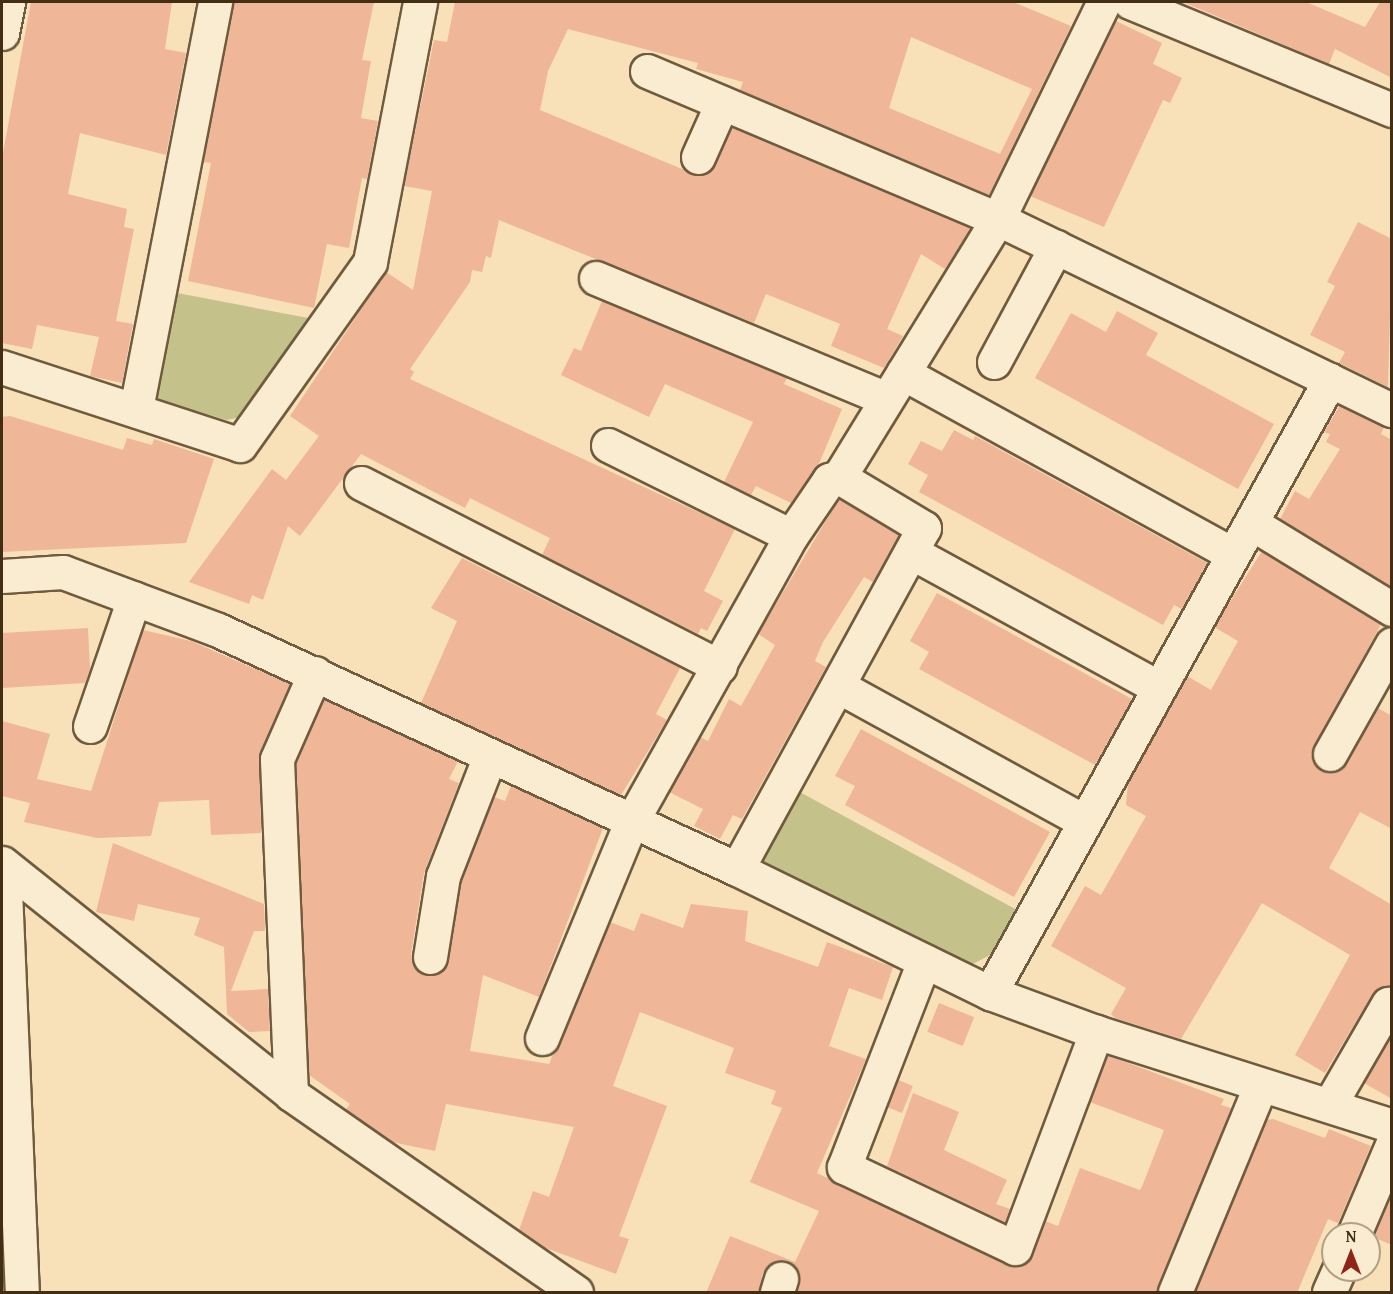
<!DOCTYPE html>
<html>
<head>
<meta charset="utf-8">
<style>
	body { margin:0 }
	#map { position:relative; width:1393px; height:1294px; overflow:hidden; background:#f8e1b8; font-family:"Gentium Book Plus",serif }
	div>[style] { position:absolute }
	[style*='--x'] { left:calc(var(--x)*1px); top:calc(var(--y)*1px); width:calc(var(--w)*1px); rotate:calc(var(--a)*1deg) }
	.green>* { inset:0; background:#c4c18a }
	.building>* { inset:0; background:#efb698; transform-origin:0 0 }
	.roads { filter:drop-shadow(2px 0 #6f5b3d) drop-shadow(-2px 0 #6f5b3d) drop-shadow(0 2px #6f5b3d) drop-shadow(0 -2px #6f5b3d) }
	.minor>* { height:33px; margin:-16.5px; padding:0 16.5px; transform-origin:16.5px; border-radius:16.5px; background:#faecd1 }
	span { translate:-50% -50%; white-space:nowrap; text-align:center; line-height:1.15; -webkit-text-stroke:5px #faecd1; paint-order:stroke }
	.frame { position:absolute; inset:0; border:3px solid #412e14; pointer-events:none }
	.north { position:absolute; left:1321px; top:1222px; width:60px; height:60px; box-sizing:border-box; background:#faecd1; border:2px solid #b0a085; border-radius:50%; rotate:0deg; font-size:16px; font-weight:700; line-height:24px; text-align:center; color:#412e14 }
	.north::after { content:''; display:block; margin:auto; width:21px; height:27px; background:#8f2418; clip-path:polygon(50% 0,100% 100%,50% 72%,0 100%) }
</style>
</head>
<body>
<div id="map">
	<div class="green">
		<div style="clip-path:polygon(172px 292px,308px 318px,241px 417px,227px 420px,158px 400px,153px 389px)"></div>
		<div style="clip-path:polygon(796px 790px,1017px 910px,992px 954px,967px 967px,754px 866px)"></div>
	</div>
	<div class="building">
		<div style="clip-path:polygon(31px 2px,172px 2px,165px 49px,186px 53px,166px 155px,80px 133px,68px 194px,127px 209px,124px 227px,134px 229px,116px 321px,133px 324px,122px 383px,90px 376px,99px 337px,37px 325px,32px 349px,2px 343px,2px 158px)"></div>
		<div style="clip-path:polygon(234px 2px,374px 2px,362px 60px,371px 61px,361px 118px,378px 121px,367px 179px,362px 178px,349px 248px,327px 244px,314px 308px,188px 281px,211px 163px,203px 162px)"></div>
		<div style="clip-path:polygon(evenodd,455px 2px,1013px 2px,1071px 26px,989px 195px,740px 90px,743px 82px,696px 69px,698px 63px,568px 29px,548px 71px,540px 110px,699px 176px,715px 165px,732px 127px,971px 228px,945px 269px,921px 254px,887px 329px,903px 336px,884px 368px,831px 346px,840px 324px,766px 294px,754px 323px,499px 220px,491px 258px,486px 256px,482px 272px,472px 270px,470px 282px,410px 369px,414px 372px,410px 379px,735px 529px,704px 591px,723px 601px,707px 631px,701px 628px,698px 634px,542px 555px,550px 538px,470px 498px,465px 508px,361px 454px,300px 536px,288px 526px,263px 600px,252px 595px,249px 604px,189px 582px,272px 469px,286px 480px,319px 436px,290px 416px,386px 272px,413px 290px,432px 191px,404px 186px,434px 40px,447px 42px,455px 2px,911px 37px,1032px 89px,1000px 154px,889px 108px,911px 37px)"></div>
		<div style="clip-path:polygon(1183px 2px,1306px 2px,1365px 27px,1380px 2px,1392px 2px,1392px 78px,1335px 49px,1329px 64px)"></div>
		<div style="clip-path:polygon(1116px 21px,1162px 43px,1153px 64px,1182px 78px,1170px 103px,1163px 100px,1104px 227px,1030px 196px)"></div>
		<div style="clip-path:polygon(1358px 222px,1392px 239px,1388px 387px,1339px 363px,1345px 352px,1310px 335px,1335px 286px,1327px 282px)"></div>
		<div style="clip-path:polygon(602px 301px,787px 378px,784px 384px,842px 409px,818px 466px,791px 503px,756px 486px,751px 495px,724px 482px,753px 422px,665px 384px,649px 417px,561px 375px,574px 348px,581px 351px)"></div>
		<div style="clip-path:polygon(1117px 311px,1158px 333px,1146px 355px,1274px 424px,1238px 489px,1035px 378px,1071px 313px,1106px 332px)"></div>
		<div style="clip-path:polygon(1340px 405px,1384px 427px,1381px 434px,1392px 440px,1392px 587px,1280px 519px,1295px 491px,1309px 499px,1340px 449px,1326px 442px,1330px 434px,1324px 432px)"></div>
		<div style="clip-path:polygon(10px 416px,123px 450px,127px 438px,152px 445px,154px 439px,214px 459px,186px 543px,2px 552px,2px 417px)"></div>
		<div style="clip-path:polygon(954px 430px,973px 440px,975px 436px,1207px 563px,1182px 609px,1174px 605px,1163px 625px,919px 492px,928px 475px,908px 464px,921px 441px,942px 451px)"></div>
		<div style="clip-path:polygon(839px 499px,899px 535px,873px 582px,864px 577px,823px 642px,815px 661px,826px 667px,742px 819px,733px 815px,720px 839px,694px 826px,703px 809px,669px 792px,700px 737px,708px 741px,729px 699px,741px 706px,775px 645px,758px 634px)"></div>
		<div style="clip-path:polygon(1262px 551px,1381px 624px,1311px 755px,1321px 771px,1339px 770px,1378px 708px,1392px 716px,1392px 829px,1360px 812px,1329px 868px,1392px 905px,1392px 986px,1372px 995px,1325px 1073px,1295px 1055px,1350px 955px,1262px 903px,1181px 1039px,1115px 1018px,1111px 1014px,1126px 988px,1051px 946px,1085px 886px,1101px 895px,1146px 816px,1126px 805px,1128px 783px,1187px 676px,1211px 690px,1238px 641px,1214px 627px)"></div>
		<div style="clip-path:polygon(462px 558px,680px 668px,656px 714px,667px 720px,621px 795px,421px 703px,457px 621px,431px 608px)"></div>
		<div style="clip-path:polygon(937px 593px,1132px 699px,1095px 765px,919px 669px,929px 652px,910px 641px)"></div>
		<div style="clip-path:polygon(88px 628px,90px 669px,85px 683px,2px 688px,2px 633px)"></div>
		<div style="clip-path:polygon(143px 630px,191px 641px,290px 684px,260px 752px,261px 833px,211px 835px,209px 800px,159px 802px,151px 836px,97px 838px,24px 822px,30px 803px,2px 796px,2px 721px,50px 734px,37px 779px,91px 791px)"></div>
		<div style="clip-path:polygon(324px 699px,458px 761px,449px 779px,459px 783px,424px 873px,411px 954px,419px 972px,436px 975px,448px 961px,461px 881px,494px 797px,505px 801px,511px 786px,603px 828px,539px 997px,483px 975px,470px 1051px,549px 1064px,610px 922px,634px 931px,641px 913px,683px 928px,691px 904px,748px 911px,745px 941px,818px 967px,827px 942px,893px 967px,882px 1000px,849px 988px,829px 1046px,866px 1059px,817px 1173px,1007px 1265px,1027px 1262px,1045px 1221px,1058px 1226px,1080px 1168px,1140px 1190px,1143px 1184px,1164px 1130px,1090px 1102px,1107px 1055px,1224px 1099px,1221px 1105px,1231px 1108px,1157px 1293px,796px 1293px,795px 1267px,777px 1261px,763px 1273px,759px 1293px,706px 1293px,730px 1236px,795px 1262px,819px 1211px,750px 1182px,782px 1108px,771px 1104px,776px 1091px,725px 1073px,734px 1048px,640px 1012px,613px 1086px,667px 1106px,619px 1236px,629px 1239px,616px 1274px,546px 1248px,519px 1230px,533px 1191px,549px 1197px,574px 1127px,446px 1104px,435px 1151px,392px 1142px,346px 1110px,350px 1104px,309px 1075px,296px 763px)"></div>
		<div style="clip-path:polygon(861px 729px,1050px 832px,1014px 897px,845px 805px,855px 786px,835px 776px)"></div>
		<div style="clip-path:polygon(113px 843px,264px 904px,265px 931px,254px 931px,231px 991px,268px 989px,270px 1031px,249px 1032px,227px 1014px,224px 947px,194px 935px,200px 918px,138px 904px,134px 921px,96px 912px)"></div>
		<div style="left:939px;top:1003px;width:38px;height:31px;rotate:22deg"></div>
		<div style="clip-path:polygon(1392px 1035px,1392px 1099px,1364px 1083px)"></div>
		<div style="left:898px;top:1080px;width:16px;height:29px;rotate:22deg"></div>
		<div style="clip-path:polygon(913px 1093px,959px 1112px,944px 1150px,1007px 1180px,996px 1204px,1010px 1209px,1005px 1222px,887px 1166px)"></div>
		<div style="clip-path:polygon(1273px 1119px,1325px 1138px,1329px 1129px,1371px 1146px,1338px 1223px,1328px 1219px,1297px 1293px,1195px 1293px,1266px 1120px)"></div>
		<div style="clip-path:polygon(1392px 1194px,1392px 1245px,1373px 1237px)"></div>
	</div>
	<div class="roads">
		<div class="minor">
			<div style="--x:1130;--y:2;--w:283;--a:22.4"></div>
			<div style="--x:2;--y:33;--w:32;--a:-79"></div>
			<div style="--x:647;--y:71;--w:381;--a:22.9"></div>
			<div style="--x:998;--y:219;--w:438;--a:25.9"></div>
			<div style="--x:698;--y:157;--w:59;--a:-66"></div>
			<div style="--x:596;--y:278;--w:314;--a:22.6"></div>
			<div style="--x:994;--y:362;--w:131;--a:-61.7"></div>
			<div style="--x:2;--y:367;--w:250;--a:18.1"></div>
			<div style="--x:240;--y:445;--w:224;--a:-54.6"></div>
			<div style="--x:370;--y:262;--w:265;--a:-79.1"></div>
			<div style="--x:903;--y:373;--w:376;--a:28.8"></div>
			<div style="--x:136;--y:409;--w:415;--a:-79"></div>
			<div style="--x:608;--y:445;--w:204;--a:26.4"></div>
			<div style="--x:361;--y:483;--w:403;--a:27.1"></div>
			<div style="--x:1251;--y:523;--w:165;--a:31.4"></div>
			<div style="--x:911;--y:552;--w:281;--a:28.7"></div>
			<div style="--x:2;--y:576;--w:61;--a:-3.8"></div>
			<div style="--x:63;--y:572;--w:165;--a:20.5"></div>
			<div style="--x:218;--y:630;--w:571;--a:24.73"></div>
			<div style="--x:737;--y:869;--w:282;--a:26.1"></div>
			<div style="--x:990;--y:993;--w:113;--a:20.2"></div>
			<div style="--x:1096;--y:1032;--w:311;--a:17.6"></div>
			<div style="--x:838;--y:686;--w:281;--a:28.8"></div>
			<div style="--x:90;--y:726;--w:135;--a:-71"></div>
			<div style="--x:1330;--y:754;--w:126;--a:-60.6"></div>
			<div style="--x:2;--y:863;--w:370;--a:38.6"></div>
			<div style="--x:291;--y:1094;--w:347;--a:34.8"></div>
			<div style="--x:4;--y:866;--w:426;--a:87.6"></div>
			<div style="--x:737;--y:869;--w:389;--a:-61.3"></div>
			<div style="--x:924;--y:528;--w:99;--a:-149"></div>
			<div style="--x:430;--y:957;--w:82;--a:-80.9"></div>
			<div style="--x:443;--y:876;--w:127;--a:-68.7"></div>
			<div style="--x:924;--y:961;--w:221;--a:111.2"></div>
			<div style="--x:844;--y:1167;--w:189;--a:25.3"></div>
			<div style="--x:1015;--y:1248;--w:231;--a:-69.4"></div>
			<div style="--x:990;--y:993;--w:701;--a:-60.99"></div>
			<div style="--x:542;--y:1038;--w:231;--a:-67.6"></div>
			<div style="--x:630;--y:824;--w:330;--a:-60.8"></div>
			<div style="--x:791;--y:536;--w:68;--a:-55.8"></div>
			<div style="--x:829;--y:480;--w:10;--a:-17"></div>
			<div style="--x:839;--y:477;--w:303;--a:-58.4"></div>
			<div style="--x:998;--y:219;--w:242;--a:-64"></div>
			<div style="--x:291;--y:1094;--w:335;--a:-92.4"></div>
			<div style="--x:277;--y:759;--w:94;--a:-66.2"></div>
			<div style="--x:1330;--y:1104;--w:116;--a:-59.9"></div>
			<div style="--x:1354;--y:1234;--w:97;--a:-66.9"></div>
			<div style="--x:777;--y:1292;--w:14;--a:-73"></div>
			<div style="--x:1175;--y:1292;--w:222;--a:-67.5"></div>
			<div style="--x:1329;--y:1292;--w:24;--a:-66"></div>
		</div>
	</div>
	<div class="frame"></div>
	<div class="north">N</div>
</div>
</body>
</html>
